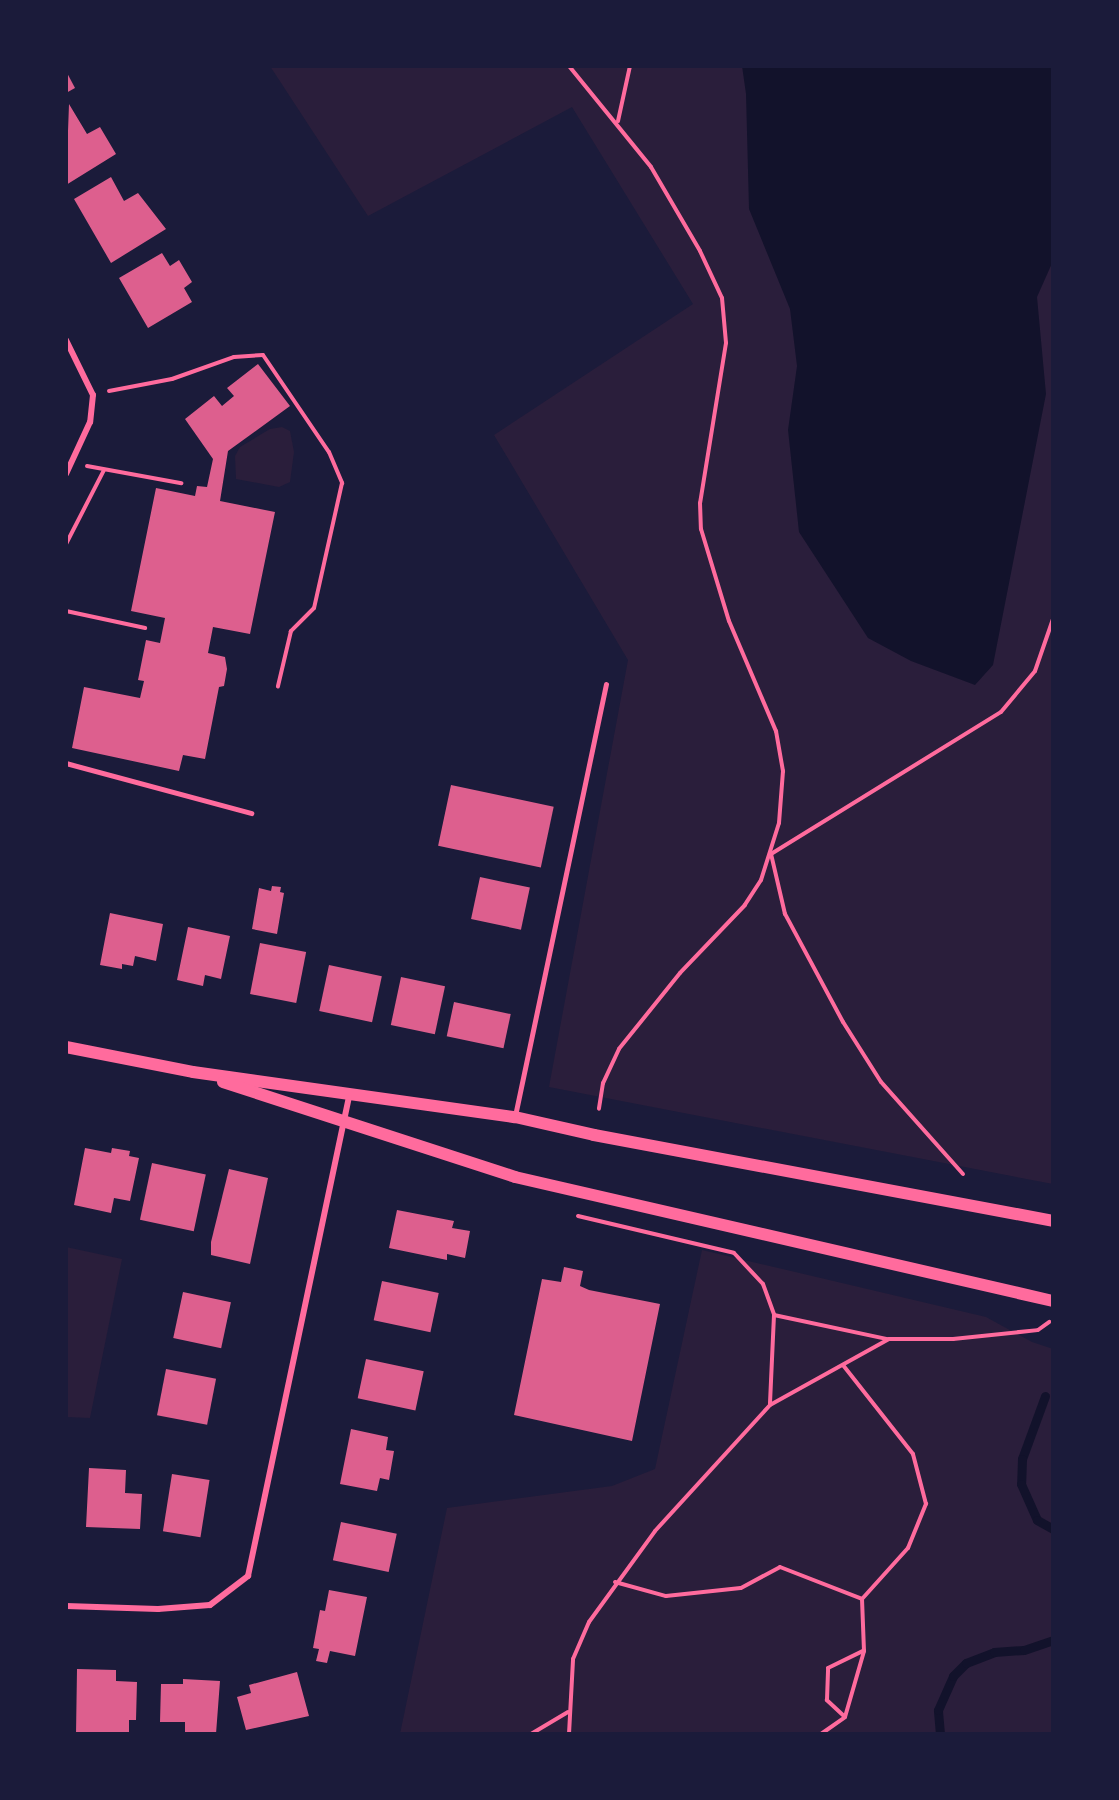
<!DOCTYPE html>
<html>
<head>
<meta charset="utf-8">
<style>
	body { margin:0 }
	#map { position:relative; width:1119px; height:1800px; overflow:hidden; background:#1b1b3a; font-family:Lora,serif }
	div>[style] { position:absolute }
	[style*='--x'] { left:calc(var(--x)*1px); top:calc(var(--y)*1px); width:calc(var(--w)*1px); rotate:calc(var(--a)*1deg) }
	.green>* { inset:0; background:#2a1e3b }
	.water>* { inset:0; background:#12122b }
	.stream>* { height:9px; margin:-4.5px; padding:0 4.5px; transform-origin:4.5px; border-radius:4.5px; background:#12122b }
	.building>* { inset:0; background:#dd5f8e; transform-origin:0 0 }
	.path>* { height:4px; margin:-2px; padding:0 2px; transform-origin:2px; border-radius:2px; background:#ff6b9d }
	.service>* { height:4.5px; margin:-2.25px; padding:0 2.25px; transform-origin:2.25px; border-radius:2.25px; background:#ff6b9d }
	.minor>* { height:6px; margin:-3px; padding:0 3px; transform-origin:3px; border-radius:3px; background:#ff6b9d }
	.secondary>* { height:12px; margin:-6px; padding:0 6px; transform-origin:6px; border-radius:6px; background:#ff6b9d }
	span { translate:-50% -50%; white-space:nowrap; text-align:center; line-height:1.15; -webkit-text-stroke:6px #1b1b3a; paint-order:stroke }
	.frame { position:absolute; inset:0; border:68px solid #1b1b3a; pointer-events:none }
</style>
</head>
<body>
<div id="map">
	<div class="green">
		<div style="clip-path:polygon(270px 66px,1053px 66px,1053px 1184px,549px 1087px,628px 660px,494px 435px,693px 304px,572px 107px,368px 216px)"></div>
		<div style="clip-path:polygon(282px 427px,290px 431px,294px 452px,290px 482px,279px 487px,236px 479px,235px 456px,240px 447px,270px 429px)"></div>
		<div style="clip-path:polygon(66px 1247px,122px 1259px,90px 1418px,66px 1417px)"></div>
		<div style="clip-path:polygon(702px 1250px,986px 1317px,1032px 1342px,1053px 1349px,1053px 1734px,400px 1734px,447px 1508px,612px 1486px,655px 1469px)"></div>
	</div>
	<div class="water">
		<div style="clip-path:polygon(742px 66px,1053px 66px,1053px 261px,1037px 297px,1046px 394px,993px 665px,975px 685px,911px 661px,868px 638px,799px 532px,788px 430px,797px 366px,790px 309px,749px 209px,746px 94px)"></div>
	</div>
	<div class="stream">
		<div style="--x:1045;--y:1396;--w:67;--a:110.1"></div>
		<div style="--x:1022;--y:1459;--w:25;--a:92"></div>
		<div style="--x:1021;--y:1484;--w:39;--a:66"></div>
		<div style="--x:1037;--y:1520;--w:18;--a:29"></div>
		<div style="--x:940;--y:1734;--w:24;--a:-95"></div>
		<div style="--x:938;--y:1710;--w:37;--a:-66"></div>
		<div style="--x:953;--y:1676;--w:18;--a:-45"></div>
		<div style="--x:966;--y:1663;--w:30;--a:-21"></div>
		<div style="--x:994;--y:1652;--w:30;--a:-4"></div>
		<div style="--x:1024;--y:1650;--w:31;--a:-19"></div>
	</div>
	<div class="building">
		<div style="clip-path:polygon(66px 71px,75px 88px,66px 93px)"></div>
		<div style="clip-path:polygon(69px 104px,87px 134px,100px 127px,116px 154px,66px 185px)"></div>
		<div style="clip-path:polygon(111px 177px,124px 201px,138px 193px,166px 229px,111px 263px,74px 199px)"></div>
		<div style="clip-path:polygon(162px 253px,170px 266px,179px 260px,192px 282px,184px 288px,192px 302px,148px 328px,119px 278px)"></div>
		<div style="clip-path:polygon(258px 364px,290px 406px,228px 451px,220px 501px,275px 512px,250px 634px,213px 627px,208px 653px,225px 657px,227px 669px,224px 686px,219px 687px,205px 759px,183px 755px,179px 771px,72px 748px,84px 687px,140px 698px,144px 681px,138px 680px,146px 640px,160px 643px,165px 618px,131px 611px,156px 488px,195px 496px,197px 486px,207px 487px,213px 459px,185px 419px,214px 396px,222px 406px,234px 396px,227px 388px)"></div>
		<div style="left:451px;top:785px;width:105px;height:62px;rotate:12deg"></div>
		<div style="left:480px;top:877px;width:51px;height:43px;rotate:12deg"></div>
		<div style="clip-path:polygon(272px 886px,281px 887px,280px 892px,284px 893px,277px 934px,252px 929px,259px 888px,271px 891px)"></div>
		<div style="clip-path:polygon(110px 913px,163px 924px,156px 961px,135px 956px,133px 966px,122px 964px,122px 969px,100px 965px)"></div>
		<div style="clip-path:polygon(188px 927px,230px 936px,221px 979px,205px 975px,203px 986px,177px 980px)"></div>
		<div style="left:260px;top:943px;width:47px;height:52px;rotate:11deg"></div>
		<div style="left:329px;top:965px;width:54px;height:47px;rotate:12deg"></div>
		<div style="left:401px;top:977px;width:45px;height:49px;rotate:12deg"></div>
		<div style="left:454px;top:1002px;width:58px;height:35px;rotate:12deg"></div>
		<div style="clip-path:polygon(85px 1148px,111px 1153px,112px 1148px,130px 1151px,129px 1156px,139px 1158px,130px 1201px,114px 1198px,111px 1213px,74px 1205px)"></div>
		<div style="left:152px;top:1163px;width:55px;height:58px;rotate:12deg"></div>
		<div style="clip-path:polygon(229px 1169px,268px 1178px,250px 1264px,211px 1255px,211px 1242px)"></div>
		<div style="clip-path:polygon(397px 1210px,454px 1221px,452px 1228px,470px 1231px,465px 1258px,447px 1254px,447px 1260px,389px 1248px)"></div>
		<div style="clip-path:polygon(564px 1267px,583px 1271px,580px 1286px,589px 1290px,660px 1304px,632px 1441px,514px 1415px,542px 1279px,561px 1282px)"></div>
		<div style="left:382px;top:1281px;width:58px;height:40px;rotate:12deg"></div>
		<div style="left:183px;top:1292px;width:49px;height:47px;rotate:12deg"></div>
		<div style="left:366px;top:1359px;width:59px;height:40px;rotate:12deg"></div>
		<div style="left:166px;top:1369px;width:51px;height:47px;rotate:11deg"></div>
		<div style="clip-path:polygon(351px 1429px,388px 1437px,386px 1450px,394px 1451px,389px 1480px,380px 1478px,377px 1491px,340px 1484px)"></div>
		<div style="clip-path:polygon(89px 1468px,126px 1470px,125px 1493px,142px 1494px,140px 1529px,86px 1527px)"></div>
		<div style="left:172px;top:1474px;width:38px;height:58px;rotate:9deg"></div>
		<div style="left:341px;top:1522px;width:57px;height:39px;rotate:12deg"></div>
		<div style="clip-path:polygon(329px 1590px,367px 1597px,355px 1656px,330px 1651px,327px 1663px,316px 1661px,319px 1649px,313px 1648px,320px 1610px,325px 1611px)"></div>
		<div style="clip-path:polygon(77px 1669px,116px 1670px,116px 1681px,137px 1682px,136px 1720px,129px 1720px,129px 1734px,76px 1734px)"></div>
		<div style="clip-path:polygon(297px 1672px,309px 1716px,246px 1730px,237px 1697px,251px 1693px,249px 1685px)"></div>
		<div style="clip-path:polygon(183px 1679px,220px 1681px,216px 1734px,185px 1734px,185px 1722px,160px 1722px,161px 1684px,183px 1684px)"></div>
	</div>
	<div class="path">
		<div style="--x:569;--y:66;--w:130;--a:50.9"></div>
		<div style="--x:651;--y:167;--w:97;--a:59.7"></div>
		<div style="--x:700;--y:251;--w:52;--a:64.9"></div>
		<div style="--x:722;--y:298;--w:45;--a:84.9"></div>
		<div style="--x:726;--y:343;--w:162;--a:99.2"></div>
		<div style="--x:700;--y:503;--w:26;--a:88"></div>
		<div style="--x:701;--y:529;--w:96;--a:73.1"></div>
		<div style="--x:729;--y:621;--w:120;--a:66.9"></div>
		<div style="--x:776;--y:731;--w:41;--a:80.1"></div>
		<div style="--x:783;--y:771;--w:52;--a:94.4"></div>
		<div style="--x:779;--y:823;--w:60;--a:107.5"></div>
		<div style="--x:761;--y:880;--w:30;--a:123"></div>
		<div style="--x:745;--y:905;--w:94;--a:133.7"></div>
		<div style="--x:680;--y:973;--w:97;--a:128.8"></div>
		<div style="--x:619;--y:1049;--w:38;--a:115"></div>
		<div style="--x:603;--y:1083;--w:26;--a:99"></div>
		<div style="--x:618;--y:121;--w:56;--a:-77.7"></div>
		<div style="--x:109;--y:391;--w:64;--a:-10.8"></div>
		<div style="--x:172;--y:379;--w:66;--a:-19.5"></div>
		<div style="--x:234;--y:357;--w:29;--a:-4"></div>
		<div style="--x:263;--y:355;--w:117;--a:55.8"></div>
		<div style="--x:329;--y:452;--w:34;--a:67"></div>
		<div style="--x:342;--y:483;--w:128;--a:102.6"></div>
		<div style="--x:314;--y:608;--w:33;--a:135"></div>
		<div style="--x:291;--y:631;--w:57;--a:103.3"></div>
		<div style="--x:87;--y:466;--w:96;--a:10.3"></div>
		<div style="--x:66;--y:544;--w:83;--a:-62.8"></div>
		<div style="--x:66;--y:611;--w:81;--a:12.1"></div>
		<div style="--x:963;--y:1174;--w:123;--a:-131.7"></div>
		<div style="--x:881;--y:1082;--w:71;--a:-122.3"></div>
		<div style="--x:843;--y:1022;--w:123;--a:-118.2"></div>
		<div style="--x:785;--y:914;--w:62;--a:-103.1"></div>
		<div style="--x:771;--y:854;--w:270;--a:-31.7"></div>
		<div style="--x:1001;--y:712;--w:53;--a:-50.3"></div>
		<div style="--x:1035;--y:671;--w:55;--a:-70.9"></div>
		<div style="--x:578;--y:1216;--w:160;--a:13.3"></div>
		<div style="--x:734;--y:1253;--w:42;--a:46.9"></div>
		<div style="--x:763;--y:1284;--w:33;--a:70"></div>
		<div style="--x:774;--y:1315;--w:89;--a:92.6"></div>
		<div style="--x:774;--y:1315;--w:116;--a:12"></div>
		<div style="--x:615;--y:1582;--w:53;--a:15.4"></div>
		<div style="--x:666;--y:1596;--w:75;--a:-6.1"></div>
		<div style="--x:741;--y:1588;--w:44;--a:-28.3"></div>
		<div style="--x:780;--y:1567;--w:88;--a:21.3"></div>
		<div style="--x:845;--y:1717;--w:25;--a:-137"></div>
		<div style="--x:827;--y:1700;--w:32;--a:-88"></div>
		<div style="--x:828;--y:1668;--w:39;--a:-26"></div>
		<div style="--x:531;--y:1734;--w:43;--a:-30.7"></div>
		<div style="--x:569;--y:1734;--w:75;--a:-86.9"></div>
		<div style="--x:573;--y:1659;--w:40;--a:-66.6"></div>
		<div style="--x:589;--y:1622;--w:112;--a:-54"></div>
		<div style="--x:655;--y:1531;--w:171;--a:-47.6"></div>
		<div style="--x:770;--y:1405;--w:136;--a:-29"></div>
		<div style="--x:889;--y:1339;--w:64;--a:0"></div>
		<div style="--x:953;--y:1339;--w:85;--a:-6"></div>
		<div style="--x:1038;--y:1330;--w:14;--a:-36"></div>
		<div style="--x:821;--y:1734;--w:29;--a:-35"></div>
		<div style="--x:845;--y:1717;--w:69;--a:-73.9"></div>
		<div style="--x:864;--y:1651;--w:52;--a:-92.2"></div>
		<div style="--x:862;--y:1599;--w:69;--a:-48"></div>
		<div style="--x:908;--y:1548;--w:48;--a:-67.8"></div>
		<div style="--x:926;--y:1504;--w:52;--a:-104.6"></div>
		<div style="--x:913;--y:1454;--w:113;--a:-128.2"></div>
	</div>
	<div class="service">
		<div style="--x:66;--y:763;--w:192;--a:15.1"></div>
		<div style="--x:515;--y:1116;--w:441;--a:-78.1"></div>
	</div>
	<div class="minor">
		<div style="--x:66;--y:340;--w:61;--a:63.9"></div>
		<div style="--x:93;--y:395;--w:27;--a:96"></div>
		<div style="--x:90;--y:422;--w:57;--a:114.8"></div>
		<div style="--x:66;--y:1606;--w:92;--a:1.9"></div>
		<div style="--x:158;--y:1609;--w:52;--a:-4.4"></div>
		<div style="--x:210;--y:1605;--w:48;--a:-37.3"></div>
		<div style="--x:248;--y:1576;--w:493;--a:-78.1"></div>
	</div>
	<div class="secondary">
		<div style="--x:66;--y:1047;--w:129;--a:11.1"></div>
		<div style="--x:193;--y:1072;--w:325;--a:8"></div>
		<div style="--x:515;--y:1117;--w:81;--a:12.8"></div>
		<div style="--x:594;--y:1135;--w:467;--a:10.6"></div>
		<div style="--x:223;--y:1082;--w:307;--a:18"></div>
		<div style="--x:515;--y:1177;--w:552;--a:12.98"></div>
	</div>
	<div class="frame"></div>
</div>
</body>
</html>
